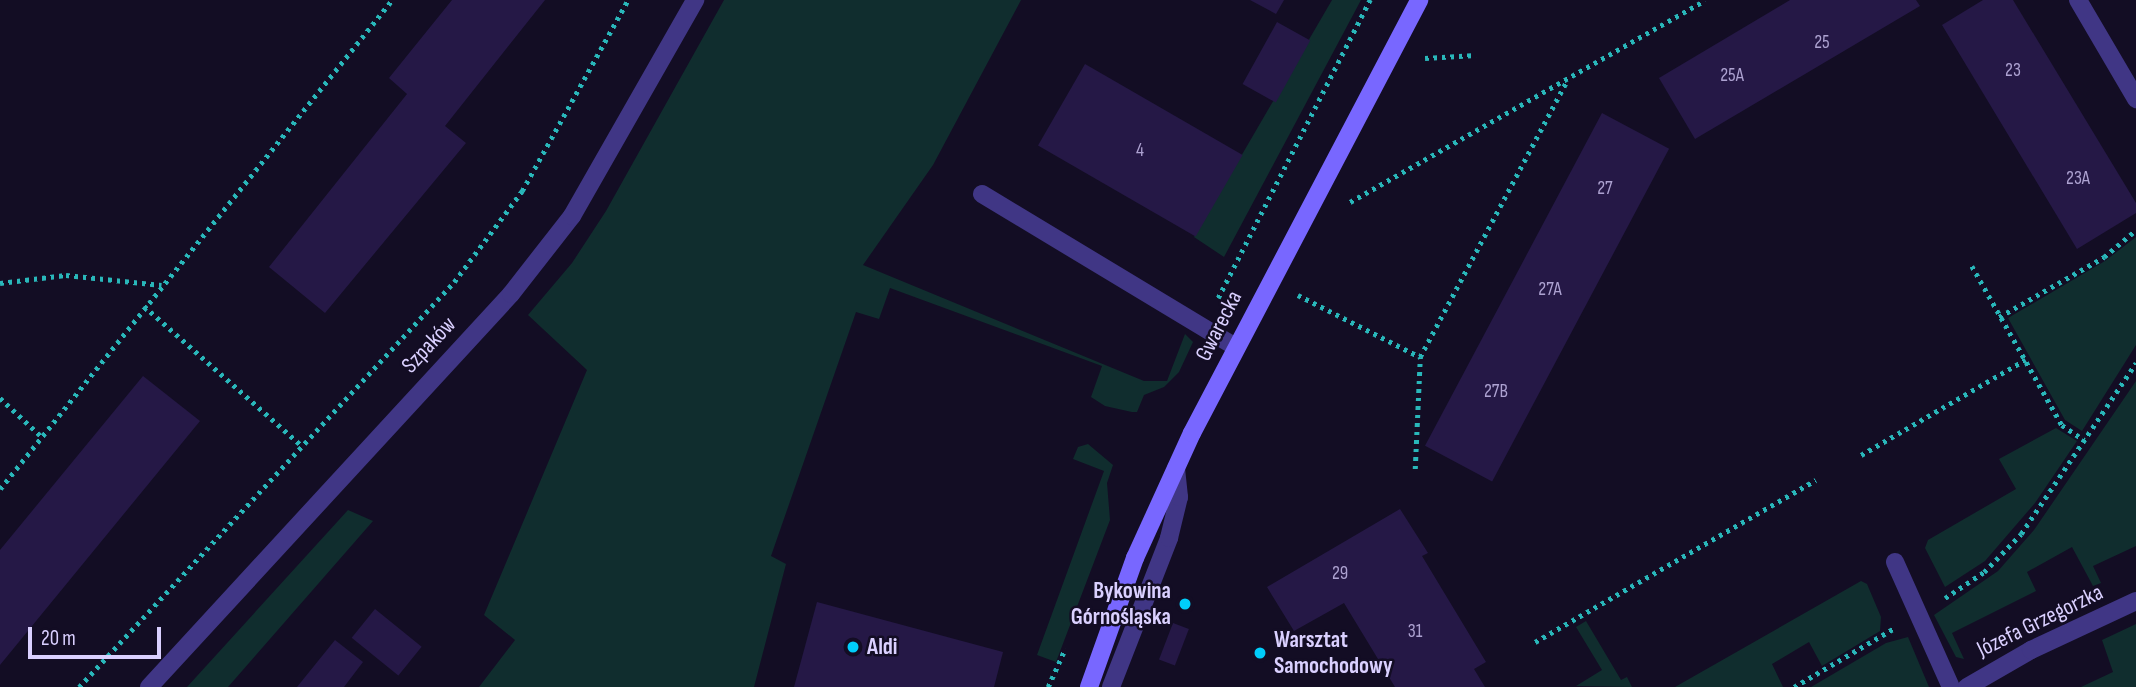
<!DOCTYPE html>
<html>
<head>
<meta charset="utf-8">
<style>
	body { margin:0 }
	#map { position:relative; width:2136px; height:687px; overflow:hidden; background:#130d24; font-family:"Sofia Sans Condensed",sans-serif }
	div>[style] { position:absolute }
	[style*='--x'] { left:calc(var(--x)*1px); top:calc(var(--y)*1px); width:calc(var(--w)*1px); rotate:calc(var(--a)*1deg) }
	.green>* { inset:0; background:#102d2e }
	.building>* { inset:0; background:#251846; transform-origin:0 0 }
	.path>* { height:4.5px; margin-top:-2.25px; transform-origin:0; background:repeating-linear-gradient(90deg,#29b7ba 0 3.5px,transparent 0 8.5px) }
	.lane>* { height:18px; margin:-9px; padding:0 9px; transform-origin:9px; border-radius:9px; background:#403685 }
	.street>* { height:18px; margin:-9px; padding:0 9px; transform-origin:9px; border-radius:9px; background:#403685 }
	.secondary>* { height:18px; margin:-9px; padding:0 9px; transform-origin:9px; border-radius:9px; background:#7867ff }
	.dots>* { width:19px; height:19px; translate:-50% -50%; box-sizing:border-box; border:4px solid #130d24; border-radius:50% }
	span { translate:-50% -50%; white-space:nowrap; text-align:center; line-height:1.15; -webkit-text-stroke:5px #130d24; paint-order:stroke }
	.number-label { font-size:19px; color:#ada2d1 }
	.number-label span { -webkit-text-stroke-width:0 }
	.street-label { font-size:23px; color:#dad0ff }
	.poi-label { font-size:23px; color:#dad0ff; font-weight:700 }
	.right { translate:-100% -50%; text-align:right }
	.left { translate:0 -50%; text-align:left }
	.scale { position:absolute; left:28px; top:627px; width:133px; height:32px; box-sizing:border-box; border:4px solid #dad0ff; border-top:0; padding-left:9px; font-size:21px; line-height:24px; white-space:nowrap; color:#dad0ff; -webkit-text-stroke:5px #130d24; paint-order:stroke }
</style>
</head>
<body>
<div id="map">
	<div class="green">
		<div style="clip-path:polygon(724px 0,1021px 0,933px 165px,863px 265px,1144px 381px,1167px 381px,1185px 334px,1193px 342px,1179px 372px,1164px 387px,1144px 395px,1137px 412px,1132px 412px,1105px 406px,1091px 397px,1102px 366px,890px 288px,879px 319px,856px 312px,771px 556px,786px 564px,754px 687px,479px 687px,515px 640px,484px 615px,587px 370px,528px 315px,572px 263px,606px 211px)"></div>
		<div style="clip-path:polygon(1332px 0,1361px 0,1224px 257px,1194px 237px)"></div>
		<div style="clip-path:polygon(2136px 237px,2136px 345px,2082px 431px,2065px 420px,2008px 318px,2105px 261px)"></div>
		<div style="clip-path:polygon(2136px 381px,2136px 546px,2093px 566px,2101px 583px,2093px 586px,2072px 547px,2027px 572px,2036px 591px,1952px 633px,1964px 659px,1956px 657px,1934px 615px,1998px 571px,2034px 530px)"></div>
		<div style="clip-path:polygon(2056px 428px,2077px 441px,2035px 503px,1985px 561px,1945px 587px,1925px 548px,1928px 540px,2016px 489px,1999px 459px)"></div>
		<div style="clip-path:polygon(1088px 444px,1113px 465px,1107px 483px,1110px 520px,1056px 662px,1037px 655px,1104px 471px,1073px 459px,1078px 447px)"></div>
		<div style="clip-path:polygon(348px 510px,373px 521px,228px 687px,187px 687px)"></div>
		<div style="clip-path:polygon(1861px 581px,1867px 584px,1881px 617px,1880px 631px,1822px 666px,1809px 642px,1772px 664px,1783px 687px,1675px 687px)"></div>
		<div style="clip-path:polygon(1586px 621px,1621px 680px,1627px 677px,1632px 687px,1576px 686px,1602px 670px,1576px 627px)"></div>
		<div style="clip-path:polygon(2136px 624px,2136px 687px,2081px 687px,2113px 672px,2102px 640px)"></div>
		<div style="clip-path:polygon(1908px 637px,1929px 687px,1811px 687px,1886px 643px)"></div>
	</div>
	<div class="building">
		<div style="clip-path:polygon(452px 0,545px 0,445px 126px,466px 143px,325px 313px,269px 267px,407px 94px,389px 78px)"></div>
		<div style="clip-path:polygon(1250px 0,1284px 0,1276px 14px)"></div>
		<div style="clip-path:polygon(1790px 0,1916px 0,1920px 6px,1695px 139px,1659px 78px)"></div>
		<div style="clip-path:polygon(1983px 0,2013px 0,2136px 203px,2136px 213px,2077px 249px,1942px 25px)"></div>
		<div style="left:1277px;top:22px;width:38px;height:71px;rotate:29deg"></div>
		<div style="left:1085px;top:64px;width:182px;height:94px;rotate:30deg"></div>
		<div style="left:1602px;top:113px;width:76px;height:377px;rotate:28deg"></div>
		<div style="clip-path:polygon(143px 376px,200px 421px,0 665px,0 550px)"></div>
		<div style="clip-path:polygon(1400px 509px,1428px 553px,1422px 556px,1486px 662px,1474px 669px,1485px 687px,1395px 687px,1344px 603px,1294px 631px,1267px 587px)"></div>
		<div style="clip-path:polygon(817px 602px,1003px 652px,994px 687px,794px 687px)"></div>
		<div style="left:375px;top:609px;width:60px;height:37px;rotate:39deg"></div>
		<div style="left:1173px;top:623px;width:17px;height:39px;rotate:21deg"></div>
		<div style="clip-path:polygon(335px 640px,363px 662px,344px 687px,297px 687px)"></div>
	</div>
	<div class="path">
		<div style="--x:1425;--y:58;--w:51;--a:-3.4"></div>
		<div style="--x:1350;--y:202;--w:408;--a:-29.6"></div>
		<div style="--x:1972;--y:266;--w:183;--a:60.5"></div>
		<div style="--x:2062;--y:425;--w:27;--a:34"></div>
		<div style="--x:0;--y:283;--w:66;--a:-6.9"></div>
		<div style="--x:66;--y:275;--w:96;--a:6"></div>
		<div style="--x:1298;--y:295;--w:137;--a:26.9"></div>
		<div style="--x:1420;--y:357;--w:313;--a:-62"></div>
		<div style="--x:1218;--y:298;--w:335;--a:-63"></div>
		<div style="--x:144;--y:306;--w:208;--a:41.5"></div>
		<div style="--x:1999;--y:317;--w:121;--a:-29.7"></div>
		<div style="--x:2104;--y:257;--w:42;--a:-40.2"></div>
		<div style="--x:0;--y:398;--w:56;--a:42.8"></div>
		<div style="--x:1861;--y:455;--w:190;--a:-30.1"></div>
		<div style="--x:1415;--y:469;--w:112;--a:-87.4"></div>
		<div style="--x:0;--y:489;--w:627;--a:-51.28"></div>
		<div style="--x:1945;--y:598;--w:47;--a:-33.7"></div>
		<div style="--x:1984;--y:572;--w:53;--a:-45.8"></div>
		<div style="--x:2021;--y:534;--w:206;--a:-56.1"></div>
		<div style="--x:1535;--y:642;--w:324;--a:-30"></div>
		<div style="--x:79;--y:687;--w:552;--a:-47.2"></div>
		<div style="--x:454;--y:282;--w:114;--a:-53.2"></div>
		<div style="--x:522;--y:191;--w:218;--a:-61"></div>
		<div style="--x:1048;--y:687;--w:42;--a:-65.9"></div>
		<div style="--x:1794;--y:687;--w:115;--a:-30.4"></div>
	</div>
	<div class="lane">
		<div style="--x:2078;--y:0;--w:115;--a:59.6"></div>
		<div style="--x:982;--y:194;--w:297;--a:31.1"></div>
		<div style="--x:1895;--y:562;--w:137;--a:65.9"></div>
		<div style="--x:1111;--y:687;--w:160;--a:-68.7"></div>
		<div style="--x:1169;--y:538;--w:42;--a:-76.3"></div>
		<div style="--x:1179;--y:497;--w:29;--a:-96"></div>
	</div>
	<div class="street">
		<div style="--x:149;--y:687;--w:534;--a:-47.35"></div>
		<div style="--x:511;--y:294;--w:99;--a:-52"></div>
		<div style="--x:572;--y:216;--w:249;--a:-60.3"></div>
		<div style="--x:1967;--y:687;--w:74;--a:-30"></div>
		<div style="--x:2031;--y:650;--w:116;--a:-25"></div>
	</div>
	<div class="secondary">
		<div style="--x:1089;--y:687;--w:137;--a:-70.4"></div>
		<div style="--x:1135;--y:558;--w:137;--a:-65.5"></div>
		<div style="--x:1192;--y:433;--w:489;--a:-62.3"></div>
	</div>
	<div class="dots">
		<div style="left:1185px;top:604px;background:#00cdfb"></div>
		<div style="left:853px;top:647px;background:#00cdfb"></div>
		<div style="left:1260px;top:653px;background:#00cdfb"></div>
	</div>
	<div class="number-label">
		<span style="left:1822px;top:43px">25</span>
		<span style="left:2013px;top:71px">23</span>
		<span style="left:1732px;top:76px">25A</span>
		<span style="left:1140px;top:151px">4</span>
		<span style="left:2078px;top:179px">23A</span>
		<span style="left:1605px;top:189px">27</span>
		<span style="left:1550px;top:290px">27A</span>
		<span style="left:1496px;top:392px">27B</span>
		<span style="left:1340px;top:574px">29</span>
		<span style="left:1415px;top:632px">31</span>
	</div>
	<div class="street-label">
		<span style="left:1219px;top:326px;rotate:-63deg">Gwarecka</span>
		<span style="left:429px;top:345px;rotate:-47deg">Szpaków</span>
		<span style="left:2040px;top:621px;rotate:-26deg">Józefa Grzegorzka</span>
	</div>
	<div class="poi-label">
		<span class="right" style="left:1171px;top:604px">Bykowina<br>Górnośląska</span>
		<span class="left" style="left:1274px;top:653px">Warsztat<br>Samochodowy</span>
		<span class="left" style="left:867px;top:647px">Aldi</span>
	</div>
	<div class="scale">20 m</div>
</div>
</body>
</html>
